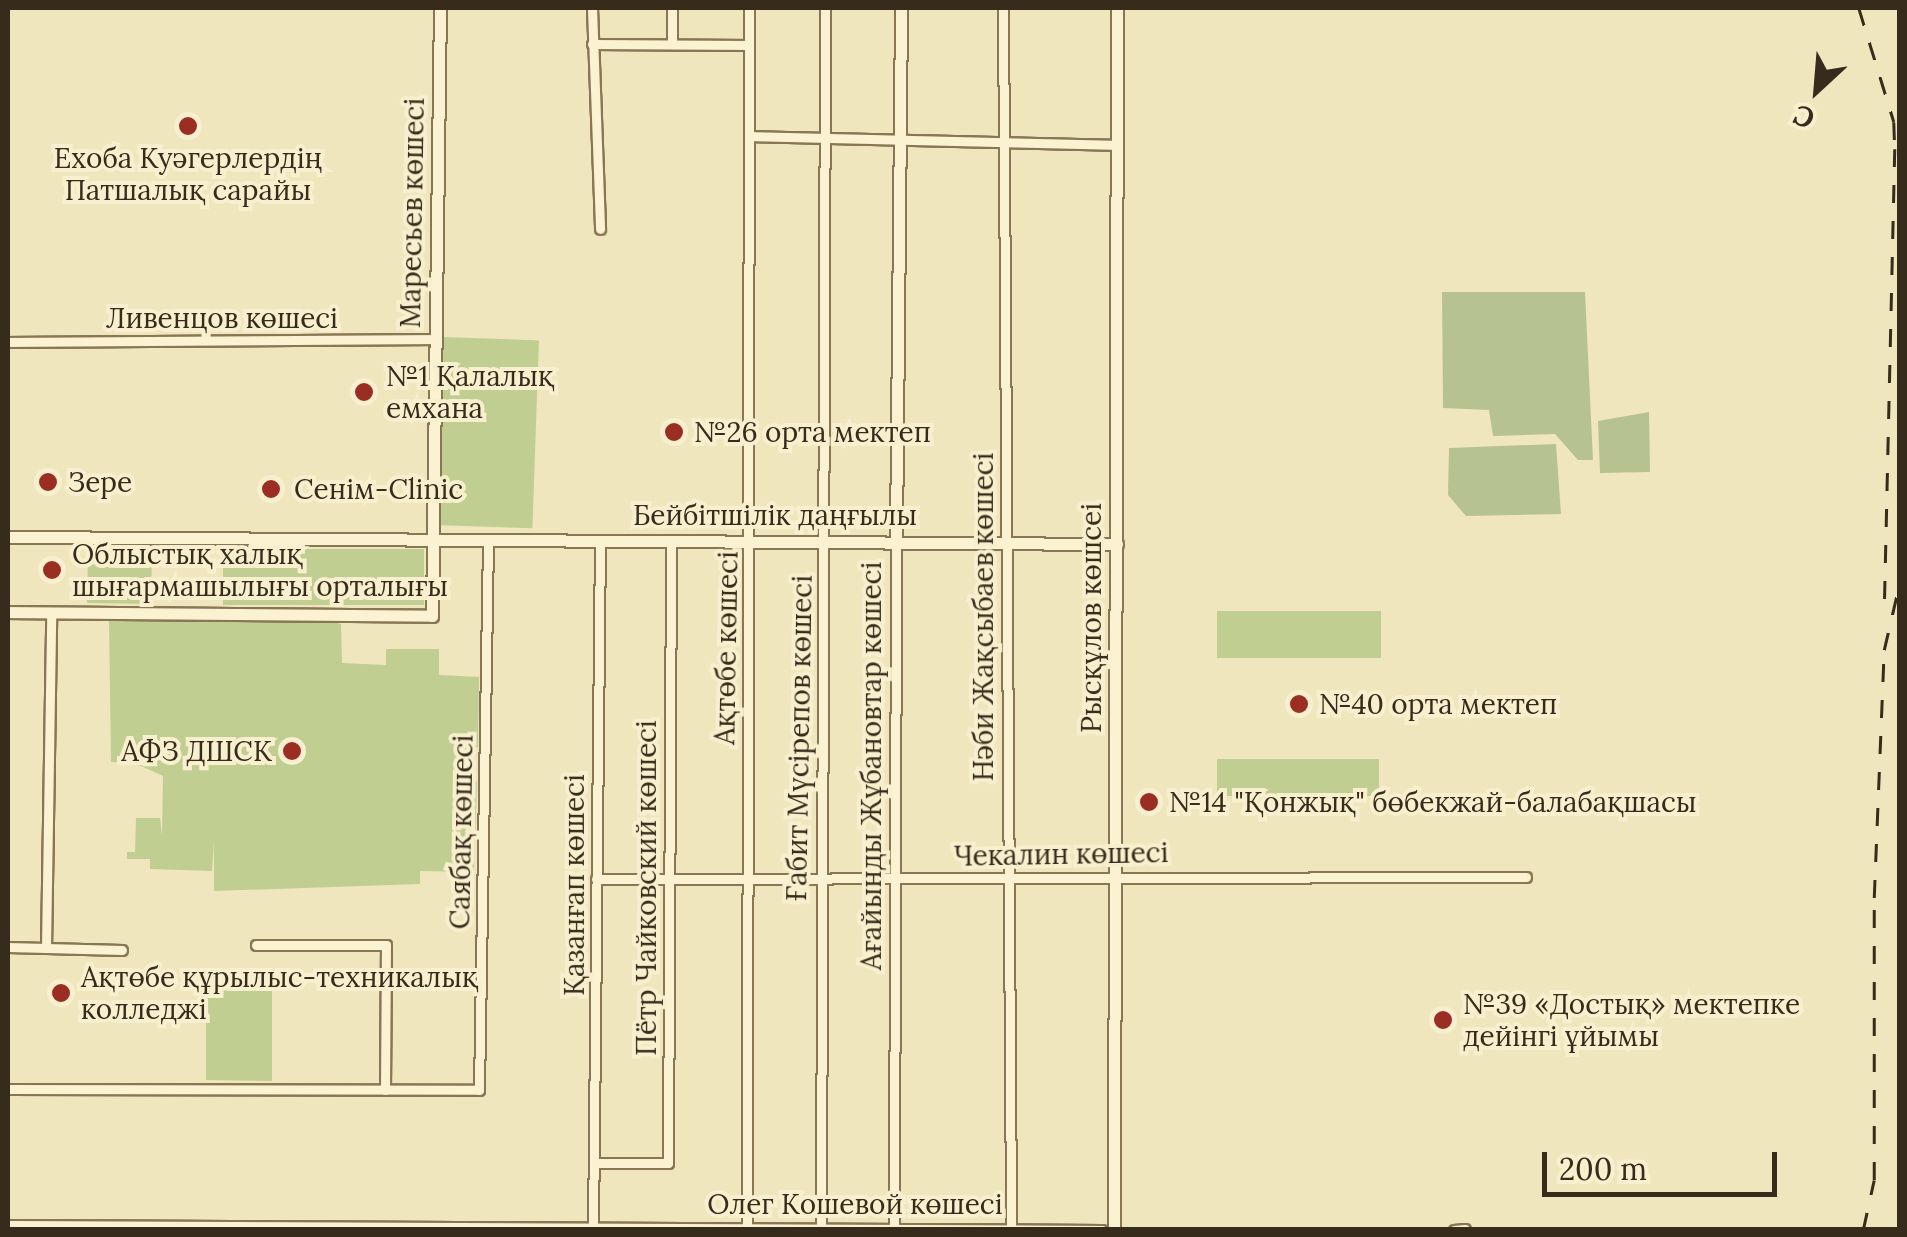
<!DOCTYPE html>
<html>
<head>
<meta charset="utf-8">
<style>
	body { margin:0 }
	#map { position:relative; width:1907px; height:1237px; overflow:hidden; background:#f0e6bd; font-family:Lora,serif }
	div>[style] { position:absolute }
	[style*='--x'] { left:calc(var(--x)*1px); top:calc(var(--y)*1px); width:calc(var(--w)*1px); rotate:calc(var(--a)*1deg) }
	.green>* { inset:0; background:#c0ce91; transform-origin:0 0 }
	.cemetery>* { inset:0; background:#b7c291 }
	.roads { filter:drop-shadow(2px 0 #887655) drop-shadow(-2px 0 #887655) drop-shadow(0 2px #887655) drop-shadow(0 -2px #887655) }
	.street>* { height:9px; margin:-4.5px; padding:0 4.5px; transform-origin:4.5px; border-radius:4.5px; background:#faf2d0 }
	.secondary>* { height:11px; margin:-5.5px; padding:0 5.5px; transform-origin:5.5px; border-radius:5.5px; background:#faf2d0 }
	.rail>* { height:2.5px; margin-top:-1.25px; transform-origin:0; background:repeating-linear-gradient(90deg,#372b1b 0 18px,transparent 0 36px) }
	.dots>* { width:28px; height:28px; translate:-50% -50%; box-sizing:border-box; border:5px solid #f7efcd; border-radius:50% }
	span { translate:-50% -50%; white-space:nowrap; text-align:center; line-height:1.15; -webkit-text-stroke:8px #f7efcd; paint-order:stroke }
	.poi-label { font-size:28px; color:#372b1b }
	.left { translate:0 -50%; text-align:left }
	.right { translate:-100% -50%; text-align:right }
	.street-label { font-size:28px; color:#372b1b }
	.frame { position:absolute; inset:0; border:10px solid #372b1b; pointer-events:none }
	.north { position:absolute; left:1767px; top:40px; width:100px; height:100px; -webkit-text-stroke:8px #f7efcd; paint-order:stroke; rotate:206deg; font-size:28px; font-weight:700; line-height:40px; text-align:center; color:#372b1b }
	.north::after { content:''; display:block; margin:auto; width:35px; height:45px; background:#372b1b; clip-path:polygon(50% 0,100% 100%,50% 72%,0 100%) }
	.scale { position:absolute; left:1542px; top:1152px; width:235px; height:45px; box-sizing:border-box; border:5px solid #372b1b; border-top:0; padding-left:12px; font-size:30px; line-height:35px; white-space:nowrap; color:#372b1b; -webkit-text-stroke:8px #f7efcd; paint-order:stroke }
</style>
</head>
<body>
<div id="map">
	<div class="green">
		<div style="left:442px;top:337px;width:97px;height:188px;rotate:2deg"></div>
		<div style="left:88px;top:549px;width:64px;height:54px;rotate:1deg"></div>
		<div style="left:223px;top:549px;width:201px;height:56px"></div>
		<div style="left:1217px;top:611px;width:164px;height:47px"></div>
		<div style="clip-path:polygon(109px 619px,322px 619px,341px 624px,342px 663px,386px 665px,386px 649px,439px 649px,439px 675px,479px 677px,478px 747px,459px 756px,459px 774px,477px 782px,474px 872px,420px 871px,420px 884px,214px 891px,214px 842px,212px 871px,150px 869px,150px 859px,127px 859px,127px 852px,135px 852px,136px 818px,160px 818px,162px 835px,163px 776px,132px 762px,111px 762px)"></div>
		<div style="left:1217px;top:759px;width:162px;height:37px"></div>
		<div style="clip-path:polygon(272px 986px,272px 1081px,206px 1080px,206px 997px,221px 988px)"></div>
	</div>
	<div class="cemetery">
		<div style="clip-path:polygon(1442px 292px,1585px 292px,1593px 460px,1578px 460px,1555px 434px,1493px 436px,1489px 410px,1443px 408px)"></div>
		<div style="clip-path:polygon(1649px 412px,1650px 472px,1600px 473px,1598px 421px)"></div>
		<div style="clip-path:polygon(1556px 444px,1561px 514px,1466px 516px,1448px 495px,1449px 448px)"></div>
	</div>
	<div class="roads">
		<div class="street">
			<div style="--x:592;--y:8;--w:221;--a:87.9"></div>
			<div style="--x:672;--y:8;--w:35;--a:90"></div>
			<div style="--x:1003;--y:8;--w:1219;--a:89.62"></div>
			<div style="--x:592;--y:44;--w:157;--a:0.4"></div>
			<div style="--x:750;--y:136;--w:367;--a:1.4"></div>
			<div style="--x:8;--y:342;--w:428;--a:-0.4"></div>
			<div style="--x:596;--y:879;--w:930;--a:-0.12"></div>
			<div style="--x:256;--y:945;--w:130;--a:0"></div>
			<div style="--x:386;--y:945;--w:145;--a:90.4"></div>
			<div style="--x:8;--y:947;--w:114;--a:1.5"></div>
			<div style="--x:46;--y:948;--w:336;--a:-89.1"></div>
			<div style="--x:8;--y:1089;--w:471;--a:0.1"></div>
			<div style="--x:479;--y:1090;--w:550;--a:-89.06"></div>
			<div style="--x:596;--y:1163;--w:72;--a:0"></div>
			<div style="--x:668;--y:1163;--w:623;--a:-89.72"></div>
			<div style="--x:8;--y:1225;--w:1094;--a:0.26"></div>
			<div style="--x:894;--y:1225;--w:685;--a:-89.83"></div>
			<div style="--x:593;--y:1230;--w:690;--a:-89.42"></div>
			<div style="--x:747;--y:1230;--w:1222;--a:-89.91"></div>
			<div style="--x:821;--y:1230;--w:1222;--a:-89.81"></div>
			<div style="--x:1454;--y:1230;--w:11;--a:-5"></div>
		</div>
		<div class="secondary">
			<div style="--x:8;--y:537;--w:1109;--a:0.36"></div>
			<div style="--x:896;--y:540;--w:532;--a:-89.46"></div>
			<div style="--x:8;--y:612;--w:424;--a:0.5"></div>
			<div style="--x:432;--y:616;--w:608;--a:-89.25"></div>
			<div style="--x:1114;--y:1230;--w:1222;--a:-89.86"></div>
		</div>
	</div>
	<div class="rail">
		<div style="--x:1859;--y:8;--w:119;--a:72.9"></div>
		<div style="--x:1894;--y:122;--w:27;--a:88"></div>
		<div style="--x:1895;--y:149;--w:453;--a:91.3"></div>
		<div style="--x:1863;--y:1230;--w:51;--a:-77.6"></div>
		<div style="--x:1874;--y:1180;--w:282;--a:-90"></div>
		<div style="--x:1874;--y:898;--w:248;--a:-87.7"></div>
		<div style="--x:1884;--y:650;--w:71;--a:-76.9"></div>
	</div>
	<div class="dots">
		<div style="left:188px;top:126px;background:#9a2e23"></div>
		<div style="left:364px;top:392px;background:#9a2e23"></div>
		<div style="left:674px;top:432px;background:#9a2e23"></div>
		<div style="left:48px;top:482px;background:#9a2e23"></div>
		<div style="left:271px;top:489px;background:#9a2e23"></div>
		<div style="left:52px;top:570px;background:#9a2e23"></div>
		<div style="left:1299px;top:704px;background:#9a2e23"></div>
		<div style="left:292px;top:751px;background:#9a2e23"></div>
		<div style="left:1149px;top:802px;background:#9a2e23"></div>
		<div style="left:61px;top:993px;background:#9a2e23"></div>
		<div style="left:1443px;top:1020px;background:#9a2e23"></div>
	</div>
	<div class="poi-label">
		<span style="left:188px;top:174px">Ехоба Куәгерлердің<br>Патшалық сарайы</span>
		<span class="left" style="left:386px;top:392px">№1 Қалалық<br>емхана</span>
		<span class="left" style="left:694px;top:432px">№26 орта мектеп</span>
		<span class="left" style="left:68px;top:482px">Зере</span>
		<span class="left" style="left:294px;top:489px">Сенім-Clinic</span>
		<span class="left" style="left:72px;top:570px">Облыстық халық<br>шығармашылығы орталығы</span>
		<span class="left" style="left:1319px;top:704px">№40 орта мектеп</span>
		<span class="right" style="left:272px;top:751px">АФЗ ДШСК</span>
		<span class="left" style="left:1169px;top:802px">№14 "Қонжық" бөбекжай-балабақшасы</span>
		<span class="left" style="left:81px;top:993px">Ақтөбе құрылыс-техникалық<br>колледжі</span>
		<span class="left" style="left:1463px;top:1020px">№39 «Достық» мектепке<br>дейінгі ұйымы</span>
	</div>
	<div class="street-label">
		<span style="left:412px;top:213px;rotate:-89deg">Маресьев көшесі</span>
		<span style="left:222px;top:318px">Ливенцов көшесі</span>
		<span style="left:775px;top:515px">Бейбітшілік даңғылы</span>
		<span style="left:983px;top:617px;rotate:-90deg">Нәби Жақсыбаев көшесі</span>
		<span style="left:1091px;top:618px;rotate:-90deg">Рысқұлов көшсеі</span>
		<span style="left:726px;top:648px;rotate:-89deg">Ақтөбе көшесі</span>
		<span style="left:799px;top:738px;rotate:-89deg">Ғабит Мүсірепов көшесі</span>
		<span style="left:871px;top:766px;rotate:-90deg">Ағайынды Жұбановтар көшесі</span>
		<span style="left:461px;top:832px;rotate:-89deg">Саябақ көшесі</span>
		<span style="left:1061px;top:854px;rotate:-1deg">Чекалин көшесі</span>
		<span style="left:574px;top:885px;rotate:-90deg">Қазанғап көшесі</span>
		<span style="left:646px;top:888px;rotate:-90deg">Пётр Чайковский көшесі</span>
		<span style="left:855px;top:1204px">Олег Кошевой көшесі</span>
	</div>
	<div class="frame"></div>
	<div class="north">С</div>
	<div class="scale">200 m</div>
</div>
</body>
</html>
